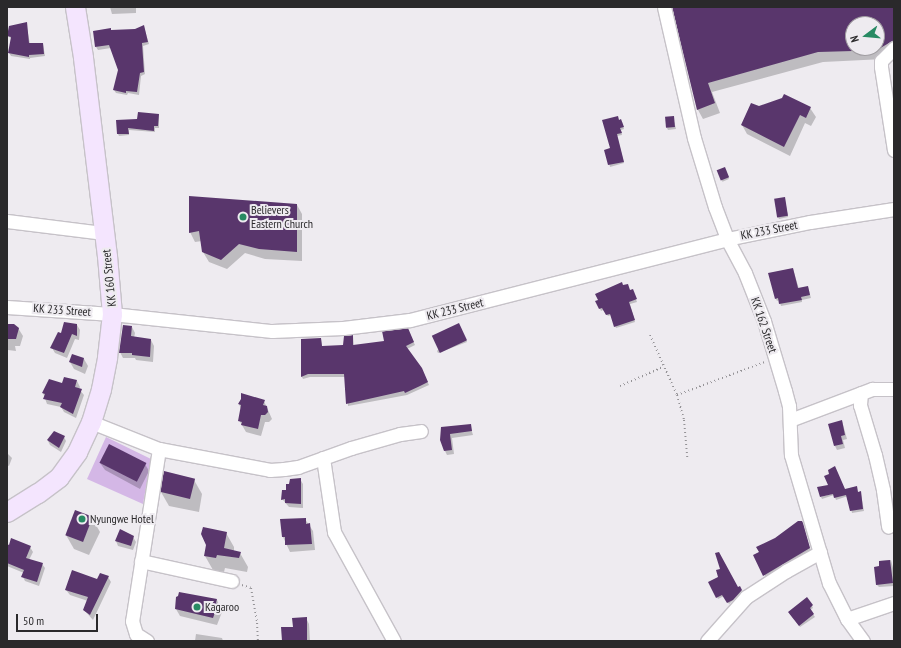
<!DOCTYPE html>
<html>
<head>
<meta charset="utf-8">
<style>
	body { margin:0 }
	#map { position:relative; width:901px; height:648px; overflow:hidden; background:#eeebf0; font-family:"PT Sans Narrow",sans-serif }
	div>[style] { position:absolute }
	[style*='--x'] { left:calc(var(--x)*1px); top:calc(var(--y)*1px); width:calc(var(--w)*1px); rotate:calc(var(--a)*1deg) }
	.green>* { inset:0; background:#d4b7e6 }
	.shadow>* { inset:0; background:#0003; transform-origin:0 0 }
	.building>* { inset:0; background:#59366c; transform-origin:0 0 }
	.path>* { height:2px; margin-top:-1px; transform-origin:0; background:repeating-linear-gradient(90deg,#959397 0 1px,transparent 0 4px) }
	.roads { filter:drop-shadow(1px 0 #c6c2c8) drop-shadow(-1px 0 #c6c2c8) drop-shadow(0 1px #c6c2c8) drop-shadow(0 -1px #c6c2c8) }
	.street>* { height:13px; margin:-6.5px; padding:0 6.5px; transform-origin:6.5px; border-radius:6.5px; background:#fff }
	.secondary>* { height:19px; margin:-9.5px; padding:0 9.5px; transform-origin:9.5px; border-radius:9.5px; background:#f4e5fe }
	.dots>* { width:11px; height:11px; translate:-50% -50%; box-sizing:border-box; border:2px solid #eeebf0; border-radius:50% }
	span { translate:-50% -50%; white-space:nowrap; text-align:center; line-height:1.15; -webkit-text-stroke:4px #eeebf0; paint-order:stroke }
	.poi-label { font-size:12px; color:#2a292b }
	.left { translate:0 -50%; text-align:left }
	.street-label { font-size:12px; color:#2a292b }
	.frame { position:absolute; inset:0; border:8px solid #2a292b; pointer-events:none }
	.north { position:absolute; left:845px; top:16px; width:40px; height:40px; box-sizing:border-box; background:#eeebf0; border:1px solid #a09da1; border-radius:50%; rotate:254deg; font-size:11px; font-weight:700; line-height:16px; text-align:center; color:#2a292b }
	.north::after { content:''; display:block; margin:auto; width:14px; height:18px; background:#288a63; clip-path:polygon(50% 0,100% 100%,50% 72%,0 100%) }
	.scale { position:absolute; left:16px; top:614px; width:82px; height:18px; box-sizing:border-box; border:2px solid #2a292b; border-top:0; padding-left:5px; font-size:12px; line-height:14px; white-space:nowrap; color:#2a292b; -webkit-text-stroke:3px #eeebf0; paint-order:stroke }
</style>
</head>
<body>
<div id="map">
	<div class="green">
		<div style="clip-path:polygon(106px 437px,151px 459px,143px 504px,87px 479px)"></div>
	</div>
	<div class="shadow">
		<div style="clip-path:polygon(110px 7px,136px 7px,136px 13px,112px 14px)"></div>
		<div style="clip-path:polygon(evenodd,673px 7px,894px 7px,894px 52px,884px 59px,823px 62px,712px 92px,720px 113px,703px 119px,698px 110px,673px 7px,853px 24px,877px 24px,877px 48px,853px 48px,853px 24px)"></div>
		<div style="clip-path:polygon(26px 23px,30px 44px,43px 44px,45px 56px,30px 58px,30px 59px,11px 56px,9px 53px,12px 39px,8px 36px)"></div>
		<div style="clip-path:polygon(144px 27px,149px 44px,143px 46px,145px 74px,141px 76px,139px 95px,128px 93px,127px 95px,116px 93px,114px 90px,119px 70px,111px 48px,98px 50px,96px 47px,111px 31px,135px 30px)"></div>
		<div style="clip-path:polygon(759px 107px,810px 108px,816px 117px,811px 126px,805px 123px,790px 156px,747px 134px,742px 125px)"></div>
		<div style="clip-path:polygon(159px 115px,159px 128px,155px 128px,155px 132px,129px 130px,129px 135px,119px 136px,118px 134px,138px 120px)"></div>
		<div style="clip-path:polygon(673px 117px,676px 129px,668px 130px,667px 128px)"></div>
		<div style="clip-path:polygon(619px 121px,622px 122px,624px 129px,621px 130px,622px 135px,617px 136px,624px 163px,610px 167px,606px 150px,611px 149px)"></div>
		<div style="left:724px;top:168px;width:12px;height:7px;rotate:66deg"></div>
		<div style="clip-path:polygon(785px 200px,788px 217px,779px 219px,778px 217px)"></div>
		<div style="clip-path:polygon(297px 205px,302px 214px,302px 261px,265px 259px,245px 253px,227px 269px,209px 262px,203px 252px,202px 241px,195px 242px,190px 232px)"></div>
		<div style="clip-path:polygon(793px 269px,799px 289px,808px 287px,811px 298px,802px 300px,802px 302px,781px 306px,779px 300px,777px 301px,776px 299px,769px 274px)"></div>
		<div style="clip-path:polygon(623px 286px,633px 292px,637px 302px,630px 304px,635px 322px,616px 328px,611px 315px,608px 316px,603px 310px,601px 311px,597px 302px)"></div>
		<div style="clip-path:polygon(7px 325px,18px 328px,23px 336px,20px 346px,15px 346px,16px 351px,8px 350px,7px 355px)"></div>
		<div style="clip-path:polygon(77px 325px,80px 330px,79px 340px,75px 339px,67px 358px,55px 353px,52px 348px,62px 334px)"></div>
		<div style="clip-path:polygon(459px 325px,467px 342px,438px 353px,437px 351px)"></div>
		<div style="clip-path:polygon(132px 327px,135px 333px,134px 338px,151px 340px,154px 346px,153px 362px,136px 360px,135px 358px,123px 358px,120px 352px)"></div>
		<div style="clip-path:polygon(409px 332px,415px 345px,407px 349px,423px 372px,429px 385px,407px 395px,348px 406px,346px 377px,310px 377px,303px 379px,302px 377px,302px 339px,321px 339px,322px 347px,344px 346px,353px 336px,354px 346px,385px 342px)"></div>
		<div style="clip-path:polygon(84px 359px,88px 366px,85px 374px,74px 369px,70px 362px)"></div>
		<div style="clip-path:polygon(77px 381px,80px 387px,79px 389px,84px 395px,76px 418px,64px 412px,61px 407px,47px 404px,43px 393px,62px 384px)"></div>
		<div style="clip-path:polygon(264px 401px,272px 419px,269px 422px,265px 422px,261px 436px,246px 432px,239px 420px,241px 409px,239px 404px)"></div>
		<div style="clip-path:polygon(842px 421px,847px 439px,843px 440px,845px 448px,837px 450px,835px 446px)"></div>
		<div style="clip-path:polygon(470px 425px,473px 435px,452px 438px,454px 454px,447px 455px,445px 451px,442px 428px)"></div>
		<div style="clip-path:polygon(54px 433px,64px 437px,66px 441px,61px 452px,50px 445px,48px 441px)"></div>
		<div style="clip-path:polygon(7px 453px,12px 458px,9px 466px,7px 465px)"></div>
		<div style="clip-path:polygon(100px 463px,145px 464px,149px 471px,140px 489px,105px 470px)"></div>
		<div style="clip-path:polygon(300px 479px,303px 484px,303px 508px,289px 507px,282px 499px,288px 491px)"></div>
		<div style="clip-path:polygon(194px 480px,202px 494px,199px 512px,169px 506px,161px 492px)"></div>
		<div style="clip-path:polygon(845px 490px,861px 494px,864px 511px,852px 513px,848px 496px,836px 500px,834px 495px,822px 499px,821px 497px)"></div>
		<div style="clip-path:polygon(92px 518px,100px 532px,89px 555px,74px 549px,66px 535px)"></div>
		<div style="clip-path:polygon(305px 519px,313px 531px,315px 550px,290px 552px,283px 537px)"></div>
		<div style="clip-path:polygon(802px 524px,811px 551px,766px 578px,755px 555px)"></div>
		<div style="clip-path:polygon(121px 530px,133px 537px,136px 542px,133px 550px,118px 546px,116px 541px)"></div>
		<div style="clip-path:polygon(226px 533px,234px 547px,234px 551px,240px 553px,248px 567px,247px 572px,225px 568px,224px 572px,213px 570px,205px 556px)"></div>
		<div style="clip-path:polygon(7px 545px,30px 547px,33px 552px,29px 560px,42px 564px,45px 568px,39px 586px,25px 581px,23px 577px,24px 573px,7px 566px)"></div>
		<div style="clip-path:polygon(891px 560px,894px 572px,894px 586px,879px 587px,877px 585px,880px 561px)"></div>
		<div style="clip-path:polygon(108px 577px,111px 582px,93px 620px,84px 610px,88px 601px,70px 595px,66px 590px)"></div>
		<div style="clip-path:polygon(719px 578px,737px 588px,740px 587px,742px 592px,729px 604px,724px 596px,718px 599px,710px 583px)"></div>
		<div style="clip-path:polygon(217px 600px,222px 612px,217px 625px,180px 616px,176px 609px)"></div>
		<div style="clip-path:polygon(812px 606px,813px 608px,810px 610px,815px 617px,800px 627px,790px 614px)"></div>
		<div style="clip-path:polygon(306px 618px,309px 624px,310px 641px,283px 641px)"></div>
		<div style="clip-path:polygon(196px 634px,222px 638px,223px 641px,195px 641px)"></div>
	</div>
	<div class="building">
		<div style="clip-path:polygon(672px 7px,894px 7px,894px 40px,877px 50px,877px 24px,853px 24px,853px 51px,818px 52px,708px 83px,715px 103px,697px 110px)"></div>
		<div style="clip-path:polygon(27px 22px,29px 43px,43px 43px,44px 54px,29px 55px,29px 57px,8px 53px,11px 37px,7px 36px,9px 26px)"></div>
		<div style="clip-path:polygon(144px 25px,148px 42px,142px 43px,144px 72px,140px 73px,137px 92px,126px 91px,126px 93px,113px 90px,118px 70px,109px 45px,95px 47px,93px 31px,111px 28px,111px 30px,135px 29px)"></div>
		<div style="clip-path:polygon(784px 94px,811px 107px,806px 118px,800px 115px,784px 147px,741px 125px,751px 103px,759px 106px,782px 98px)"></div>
		<div style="clip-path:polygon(138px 112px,159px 114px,158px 126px,154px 126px,154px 131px,128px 128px,129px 134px,117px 134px,116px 120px,137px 119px)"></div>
		<div style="clip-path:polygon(618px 116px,619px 120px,621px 119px,624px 127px,620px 128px,622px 133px,617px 134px,624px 162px,608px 165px,604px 150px,610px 148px,602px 120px)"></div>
		<div style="left:674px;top:116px;width:11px;height:9px;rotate:85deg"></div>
		<div style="left:725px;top:167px;width:11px;height:9px;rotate:68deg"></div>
		<div style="clip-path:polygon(189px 196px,297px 204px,297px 252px,259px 249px,239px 244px,221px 260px,202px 252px,199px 231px,189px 233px)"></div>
		<div style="left:785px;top:197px;width:19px;height:11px;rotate:81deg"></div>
		<div style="clip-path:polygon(793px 268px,798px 288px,808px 286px,810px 295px,801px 297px,802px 300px,779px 304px,778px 298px,775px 299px,768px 273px)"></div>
		<div style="clip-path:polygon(622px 282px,623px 285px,628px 284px,630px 290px,633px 289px,637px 299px,629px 302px,635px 320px,614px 327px,610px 314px,606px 315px,602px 308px,599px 309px,595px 301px,598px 300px,595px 294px)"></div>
		<div style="clip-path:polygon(64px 322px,77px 324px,77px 336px,72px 334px,64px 353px,50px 348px,58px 332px,61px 333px)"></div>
		<div style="left:459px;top:323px;width:19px;height:30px;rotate:65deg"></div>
		<div style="clip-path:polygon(7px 324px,14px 324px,19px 328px,16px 339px,7px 339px)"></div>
		<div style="clip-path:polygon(123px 325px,132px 326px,131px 336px,151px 339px,150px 357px,132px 355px,132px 353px,119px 353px)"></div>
		<div style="clip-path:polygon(408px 328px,414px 342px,406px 346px,422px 368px,428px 382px,420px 386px,405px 393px,404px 391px,346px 404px,344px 374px,308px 374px,301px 377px,301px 339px,321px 338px,322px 346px,343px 345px,344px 336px,353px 335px,353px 345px,384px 341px,382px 331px)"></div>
		<div style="clip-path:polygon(72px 354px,84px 358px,82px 367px,69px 362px)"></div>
		<div style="clip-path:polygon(64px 377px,77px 380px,75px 387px,82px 389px,73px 414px,60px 407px,62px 403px,43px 399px,45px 394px,42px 393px,49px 379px,62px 383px)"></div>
		<div style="clip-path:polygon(241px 393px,265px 400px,263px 405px,267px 406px,268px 412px,265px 415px,261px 415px,258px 429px,241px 425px,242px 422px,238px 421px,241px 405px,238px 404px,241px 399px)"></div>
		<div style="clip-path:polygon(842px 420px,845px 435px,841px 436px,843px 444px,834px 446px,828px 424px)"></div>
		<div style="clip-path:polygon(471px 424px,472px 431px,450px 434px,452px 450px,444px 451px,440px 440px,441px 427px)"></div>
		<div style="clip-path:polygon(54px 431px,65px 436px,59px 448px,47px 440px)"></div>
		<div style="left:109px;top:444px;width:42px;height:21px;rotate:27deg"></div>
		<div style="clip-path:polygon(835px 466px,845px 489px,857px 486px,858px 492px,861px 491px,863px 509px,850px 511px,846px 495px,834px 498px,833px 494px,820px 497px,817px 487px,828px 485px,824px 476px,829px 474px,828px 470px)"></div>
		<div style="left:164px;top:471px;width:32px;height:21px;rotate:14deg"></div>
		<div style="clip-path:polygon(301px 478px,301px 504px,285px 503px,285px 499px,281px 500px,282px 490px,286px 490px,286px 484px,289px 484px,290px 479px)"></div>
		<div style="left:75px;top:510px;width:19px;height:27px;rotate:21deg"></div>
		<div style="clip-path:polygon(306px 518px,306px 524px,310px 523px,312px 544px,285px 545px,285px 537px,282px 537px,280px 519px)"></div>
		<div style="clip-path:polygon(798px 521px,802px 521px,803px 523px,810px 548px,763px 576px,753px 555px,759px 552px,756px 547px,775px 538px)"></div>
		<div style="clip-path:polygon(203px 527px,227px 532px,224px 548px,241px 552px,239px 558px,217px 555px,216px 558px,204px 556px,206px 545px,201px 534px)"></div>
		<div style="clip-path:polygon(120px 529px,134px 536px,131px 546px,115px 541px)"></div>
		<div style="clip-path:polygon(11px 538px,31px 546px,26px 558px,43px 563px,37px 582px,21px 577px,24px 570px,7px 563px,7px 544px,9px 545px)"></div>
		<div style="clip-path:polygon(719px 552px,738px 587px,740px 586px,742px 590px,733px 600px,727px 603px,722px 595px,716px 598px,708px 582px,718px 577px,716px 570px,720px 569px,715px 553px)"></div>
		<div style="clip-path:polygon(890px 560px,893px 583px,876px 585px,874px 567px,879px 566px,879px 561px)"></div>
		<div style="clip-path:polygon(72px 570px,97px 579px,100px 573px,109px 576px,90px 615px,83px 610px,88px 597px,65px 590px)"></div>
		<div style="clip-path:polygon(179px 592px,217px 599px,216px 603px,218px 604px,213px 618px,175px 609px,176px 597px,178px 596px)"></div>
		<div style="clip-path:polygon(807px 597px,813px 605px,810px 608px,814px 614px,799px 626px,788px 612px)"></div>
		<div style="clip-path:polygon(307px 617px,307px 641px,282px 641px,281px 627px,293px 627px,292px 618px)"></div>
	</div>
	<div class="path">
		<div style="--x:650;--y:335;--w:66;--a:65.8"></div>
		<div style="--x:677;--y:395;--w:26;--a:74"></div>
		<div style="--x:684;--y:420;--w:38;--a:85"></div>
		<div style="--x:620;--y:386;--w:47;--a:-23.8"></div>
		<div style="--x:677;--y:395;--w:94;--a:-20.6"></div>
		<div style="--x:242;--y:585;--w:9;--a:18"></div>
		<div style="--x:251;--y:588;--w:36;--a:80"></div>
		<div style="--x:257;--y:623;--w:18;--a:87"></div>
	</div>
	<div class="roads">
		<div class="street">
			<div style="--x:664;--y:7;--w:134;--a:77.1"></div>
			<div style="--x:694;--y:138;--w:72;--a:73.1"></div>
			<div style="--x:715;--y:207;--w:34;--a:69"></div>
			<div style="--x:727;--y:239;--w:38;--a:62"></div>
			<div style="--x:745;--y:273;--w:52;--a:68.4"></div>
			<div style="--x:764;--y:321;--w:73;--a:73.3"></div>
			<div style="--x:785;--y:391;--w:16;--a:75"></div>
			<div style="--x:789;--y:406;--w:49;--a:87.7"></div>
			<div style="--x:791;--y:455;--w:134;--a:73.5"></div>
			<div style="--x:829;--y:583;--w:40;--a:63.4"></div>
			<div style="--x:847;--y:619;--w:27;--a:54"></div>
			<div style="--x:894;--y:48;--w:18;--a:135"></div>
			<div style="--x:881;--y:61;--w:6;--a:90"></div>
			<div style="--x:881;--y:67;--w:84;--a:81.1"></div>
			<div style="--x:7;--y:221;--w:98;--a:7.1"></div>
			<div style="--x:7;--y:307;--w:105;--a:3.8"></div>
			<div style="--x:112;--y:314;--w:161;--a:6.1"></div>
			<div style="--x:272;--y:331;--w:71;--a:-2.4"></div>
			<div style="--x:343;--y:328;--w:67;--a:-6.8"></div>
			<div style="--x:410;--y:320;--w:327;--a:-14.3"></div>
			<div style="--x:727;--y:239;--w:85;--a:-11.6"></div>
			<div style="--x:810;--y:222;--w:85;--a:-8.8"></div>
			<div style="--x:861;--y:393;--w:12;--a:95"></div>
			<div style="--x:860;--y:405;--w:52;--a:73.3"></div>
			<div style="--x:875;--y:455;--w:36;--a:77"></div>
			<div style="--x:883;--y:490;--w:37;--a:82"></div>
			<div style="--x:790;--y:420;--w:88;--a:-20.7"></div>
			<div style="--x:872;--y:389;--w:22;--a:0"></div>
			<div style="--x:91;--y:422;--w:73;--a:21.7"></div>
			<div style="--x:159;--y:449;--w:174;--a:98.9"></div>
			<div style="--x:132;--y:621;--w:14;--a:73"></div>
			<div style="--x:136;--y:634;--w:13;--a:32"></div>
			<div style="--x:159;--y:449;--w:113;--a:10.7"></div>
			<div style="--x:270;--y:470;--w:14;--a:-4"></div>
			<div style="--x:284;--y:469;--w:14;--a:-8"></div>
			<div style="--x:298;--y:467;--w:56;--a:-19.7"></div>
			<div style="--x:351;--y:448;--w:51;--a:-15.9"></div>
			<div style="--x:400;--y:434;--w:21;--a:-8"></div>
			<div style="--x:323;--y:458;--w:75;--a:81.5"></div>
			<div style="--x:334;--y:532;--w:124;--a:61.2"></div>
			<div style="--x:141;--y:561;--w:93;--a:12.4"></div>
			<div style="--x:847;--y:619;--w:50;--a:-18.8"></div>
			<div style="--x:707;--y:641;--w:59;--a:-48.4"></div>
			<div style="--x:746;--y:597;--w:48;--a:-33"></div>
			<div style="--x:786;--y:571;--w:39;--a:-29"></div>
		</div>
		<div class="secondary">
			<div style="--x:7;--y:512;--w:36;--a:-32"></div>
			<div style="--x:38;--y:493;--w:26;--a:-37"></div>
			<div style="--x:59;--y:477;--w:31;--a:-54"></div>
			<div style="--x:77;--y:452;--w:33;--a:-65"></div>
			<div style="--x:91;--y:422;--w:34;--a:-73"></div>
			<div style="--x:101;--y:389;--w:33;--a:-79"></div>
			<div style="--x:107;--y:357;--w:43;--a:-83.4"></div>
			<div style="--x:112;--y:314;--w:58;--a:-94.9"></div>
			<div style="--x:107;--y:256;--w:200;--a:-96.9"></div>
			<div style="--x:83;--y:57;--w:51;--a:-99.1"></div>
		</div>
	</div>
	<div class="dots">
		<div style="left:243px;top:217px;background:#288a63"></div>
		<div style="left:82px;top:519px;background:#288a63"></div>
		<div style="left:197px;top:607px;background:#288a63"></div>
	</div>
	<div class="poi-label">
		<span class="left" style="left:251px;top:217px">Believers<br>Eastern Church</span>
		<span class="left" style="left:90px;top:519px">Nyungwe Hotel</span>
		<span class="left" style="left:205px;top:607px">Kagaroo</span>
	</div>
	<div class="street-label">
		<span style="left:769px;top:230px;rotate:-11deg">KK 233 Street</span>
		<span style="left:109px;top:278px;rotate:-96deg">KK 160 Street</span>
		<span style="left:455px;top:309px;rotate:-14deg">KK 233 Street</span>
		<span style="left:62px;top:310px;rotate:4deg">KK 233 Street</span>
		<span style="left:764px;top:325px;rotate:71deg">KK 162 Street</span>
	</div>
	<div class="frame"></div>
	<div class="north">N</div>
	<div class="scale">50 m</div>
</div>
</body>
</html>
